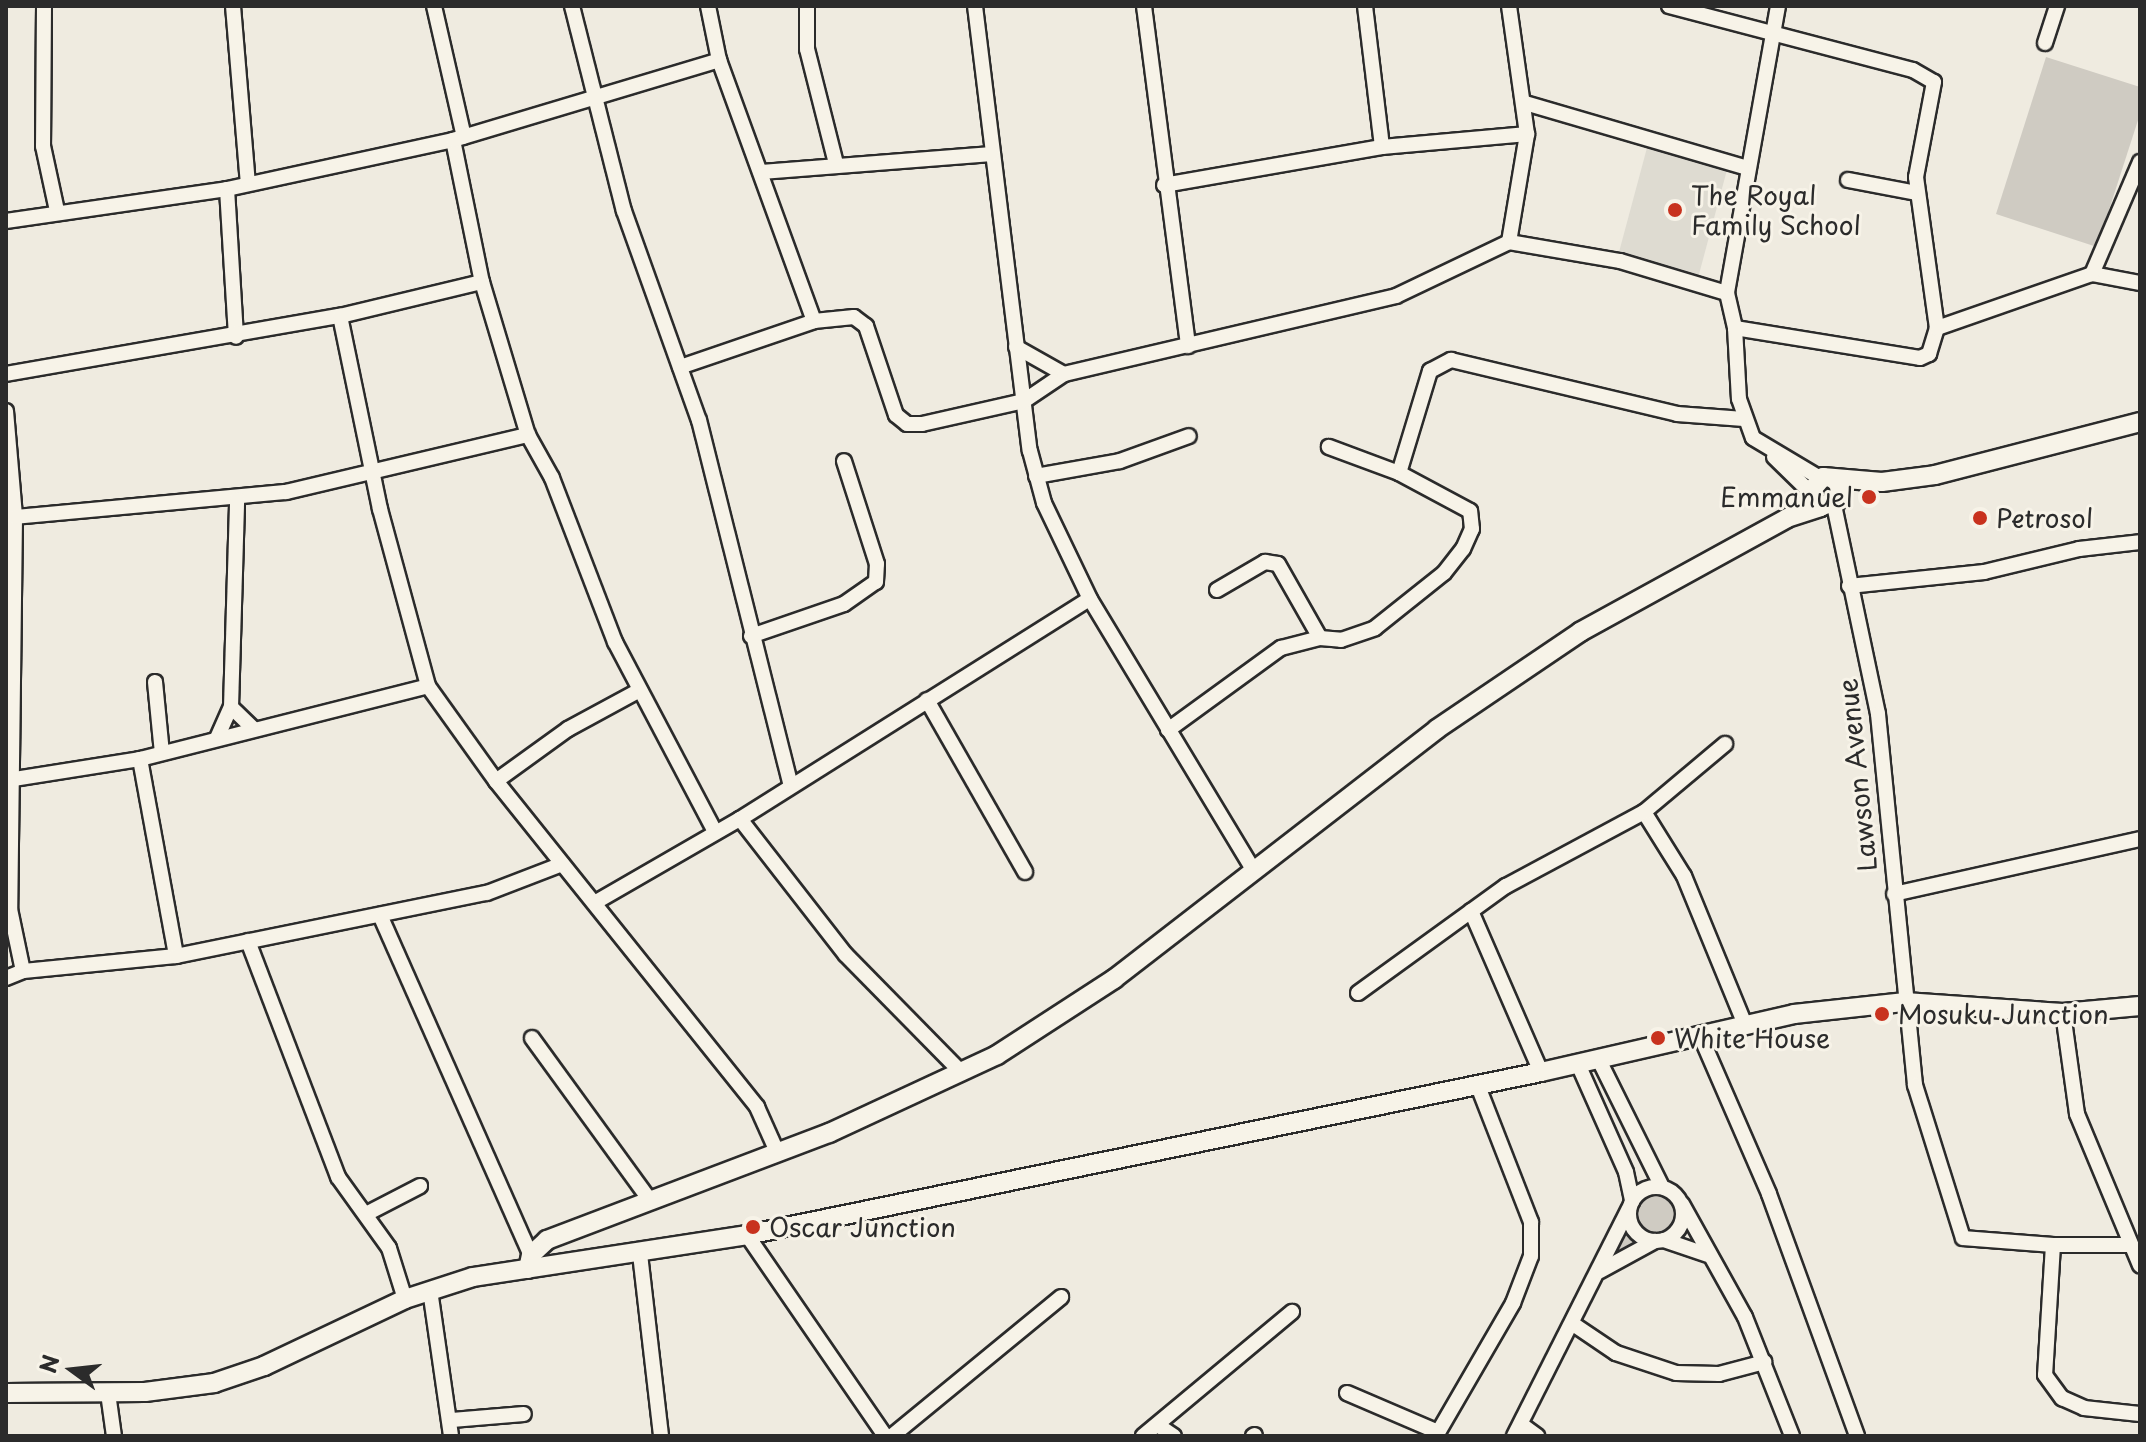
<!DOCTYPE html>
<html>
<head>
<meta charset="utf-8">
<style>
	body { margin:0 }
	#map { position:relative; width:2146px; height:1442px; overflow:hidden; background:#efebe0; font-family:"Playpen Sans",sans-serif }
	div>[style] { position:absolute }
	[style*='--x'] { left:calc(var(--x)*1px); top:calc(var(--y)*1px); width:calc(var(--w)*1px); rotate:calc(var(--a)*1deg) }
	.built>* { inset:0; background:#dedbd1; transform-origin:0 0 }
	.green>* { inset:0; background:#cfcbc2 }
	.round { border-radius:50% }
	.roads { filter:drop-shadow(2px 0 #2b2b2b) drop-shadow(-2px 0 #2b2b2b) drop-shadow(0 2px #2b2b2b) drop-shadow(0 -2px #2b2b2b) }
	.minor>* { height:14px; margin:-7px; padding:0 7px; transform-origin:7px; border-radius:7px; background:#f7f3e8 }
	.minor>.ring { margin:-7px; padding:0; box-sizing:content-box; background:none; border:14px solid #f7f3e8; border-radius:50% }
	.major>* { height:18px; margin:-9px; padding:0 9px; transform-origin:9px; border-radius:9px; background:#f7f3e8 }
	.dots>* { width:22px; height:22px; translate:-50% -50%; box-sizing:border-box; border:4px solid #f7f3e8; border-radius:50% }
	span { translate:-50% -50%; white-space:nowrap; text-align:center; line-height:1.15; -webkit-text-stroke:6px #f7f3e8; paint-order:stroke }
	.poi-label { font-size:26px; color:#2b2b2b }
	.left { translate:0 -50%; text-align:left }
	.right { translate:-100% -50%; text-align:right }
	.street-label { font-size:26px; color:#2b2b2b }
	.frame { position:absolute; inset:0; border:8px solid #2b2b2b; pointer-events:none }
	.north { position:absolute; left:32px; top:1330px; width:80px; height:80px; -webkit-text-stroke:6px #f7f3e8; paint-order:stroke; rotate:285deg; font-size:22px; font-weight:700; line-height:32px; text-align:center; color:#2b2b2b }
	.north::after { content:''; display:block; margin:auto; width:28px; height:36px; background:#2b2b2b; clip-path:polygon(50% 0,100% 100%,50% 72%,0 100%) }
</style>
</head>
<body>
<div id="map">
	<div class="built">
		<div style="left:1648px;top:144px;width:83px;height:114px;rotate:15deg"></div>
	</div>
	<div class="green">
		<div style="clip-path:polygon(2046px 57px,2140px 87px,2140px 114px,2097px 247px,1996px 214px)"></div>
		<div class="round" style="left:1637px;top:1195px;width:38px;height:38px"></div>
		<div style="clip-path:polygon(1624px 1218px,1628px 1230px,1643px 1243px,1612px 1254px)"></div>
	</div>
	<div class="roads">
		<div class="minor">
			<div style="--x:44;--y:6;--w:140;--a:90.4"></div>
			<div style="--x:43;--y:146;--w:66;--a:77.8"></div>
			<div style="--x:233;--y:6;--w:178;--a:85.2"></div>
			<div style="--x:434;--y:6;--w:134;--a:77.1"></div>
			<div style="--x:572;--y:6;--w:211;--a:75.8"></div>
			<div style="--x:624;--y:211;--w:222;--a:70.3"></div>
			<div style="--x:699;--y:420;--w:376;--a:75.9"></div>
			<div style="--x:708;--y:6;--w:55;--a:78.5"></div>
			<div style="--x:719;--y:60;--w:278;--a:70"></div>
			<div style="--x:807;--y:6;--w:43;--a:90"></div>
			<div style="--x:807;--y:49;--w:119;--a:75.8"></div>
			<div style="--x:975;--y:6;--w:448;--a:83"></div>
			<div style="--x:1030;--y:451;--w:54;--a:74.9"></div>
			<div style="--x:1044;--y:503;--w:106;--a:64.4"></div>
			<div style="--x:1090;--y:599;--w:318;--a:58.9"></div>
			<div style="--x:1144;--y:6;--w:343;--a:82.6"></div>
			<div style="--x:1365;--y:6;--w:142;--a:83.1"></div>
			<div style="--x:1669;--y:6;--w:252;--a:14.7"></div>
			<div style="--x:1913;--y:70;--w:24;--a:30"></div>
			<div style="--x:1934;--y:82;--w:97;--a:100.7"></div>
			<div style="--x:1916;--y:177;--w:152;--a:82.1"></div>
			<div style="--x:1778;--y:6;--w:291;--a:100.1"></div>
			<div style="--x:1727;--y:293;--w:36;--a:77"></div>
			<div style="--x:1735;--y:328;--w:71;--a:86.8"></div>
			<div style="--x:1739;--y:399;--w:41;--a:70.3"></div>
			<div style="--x:1753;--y:438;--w:78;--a:30.8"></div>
			<div style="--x:2045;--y:43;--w:39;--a:-72"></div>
			<div style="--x:1525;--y:103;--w:232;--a:16.3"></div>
			<div style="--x:453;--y:140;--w:145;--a:78.5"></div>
			<div style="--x:482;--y:282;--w:160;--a:73.3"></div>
			<div style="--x:528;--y:435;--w:49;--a:60.8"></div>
			<div style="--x:552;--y:478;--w:176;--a:69"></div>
			<div style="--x:615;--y:642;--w:215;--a:62.2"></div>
			<div style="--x:762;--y:172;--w:230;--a:-4.5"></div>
			<div style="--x:1848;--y:180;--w:69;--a:10.8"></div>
			<div style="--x:1164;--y:185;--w:221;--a:-9.9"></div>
			<div style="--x:1382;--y:147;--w:146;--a:-5.1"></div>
			<div style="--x:227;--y:189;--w:148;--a:86.5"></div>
			<div style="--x:6;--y:221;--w:223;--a:-8.2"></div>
			<div style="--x:227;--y:189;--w:231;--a:-12.2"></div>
			<div style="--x:453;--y:140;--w:278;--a:-16.7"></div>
			<div style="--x:1509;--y:242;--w:109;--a:-80.5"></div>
			<div style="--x:1527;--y:134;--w:129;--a:-98"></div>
			<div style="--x:2092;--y:274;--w:49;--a:10.6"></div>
			<div style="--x:340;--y:316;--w:197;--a:78.3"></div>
			<div style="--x:380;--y:509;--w:183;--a:74.8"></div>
			<div style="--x:428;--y:686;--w:117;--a:54.4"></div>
			<div style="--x:496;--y:781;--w:418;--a:51.3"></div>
			<div style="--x:757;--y:1107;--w:51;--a:65.9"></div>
			<div style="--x:1735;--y:328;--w:187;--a:9.2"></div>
			<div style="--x:1920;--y:358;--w:10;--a:-24"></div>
			<div style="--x:1929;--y:354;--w:27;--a:-73"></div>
			<div style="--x:1937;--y:328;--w:164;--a:-19.2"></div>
			<div style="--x:2092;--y:274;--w:122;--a:-66.8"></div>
			<div style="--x:1016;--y:347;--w:55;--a:29.4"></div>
			<div style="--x:680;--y:367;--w:142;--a:-18.9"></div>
			<div style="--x:814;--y:321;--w:40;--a:-5.7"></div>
			<div style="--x:854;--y:317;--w:15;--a:37"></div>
			<div style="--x:866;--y:326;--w:94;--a:71.4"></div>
			<div style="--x:896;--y:415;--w:14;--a:39"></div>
			<div style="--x:907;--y:424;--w:15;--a:0"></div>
			<div style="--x:922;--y:424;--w:105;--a:-12.7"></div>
			<div style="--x:1024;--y:401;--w:48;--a:-34"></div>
			<div style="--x:1064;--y:374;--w:341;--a:-13.2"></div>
			<div style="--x:1396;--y:296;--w:125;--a:-25.5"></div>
			<div style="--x:1509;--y:242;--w:113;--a:9.7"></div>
			<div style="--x:1620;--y:261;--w:112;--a:16.7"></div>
			<div style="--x:6;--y:374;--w:339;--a:-9.9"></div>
			<div style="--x:340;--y:316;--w:146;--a:-13.5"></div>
			<div style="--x:6;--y:411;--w:106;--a:85.1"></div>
			<div style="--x:15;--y:517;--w:392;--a:90.7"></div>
			<div style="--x:10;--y:909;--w:63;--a:78.2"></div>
			<div style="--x:1774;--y:457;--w:50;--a:44.2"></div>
			<div style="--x:1399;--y:473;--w:107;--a:-73.1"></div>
			<div style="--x:1430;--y:371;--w:24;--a:-28"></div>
			<div style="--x:1451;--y:360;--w:232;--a:13.4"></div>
			<div style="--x:1677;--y:414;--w:67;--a:4.3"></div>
			<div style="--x:1036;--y:476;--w:85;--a:-10.1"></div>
			<div style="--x:1120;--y:461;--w:73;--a:-19.9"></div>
			<div style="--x:1834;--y:505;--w:214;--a:78.1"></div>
			<div style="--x:1878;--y:714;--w:373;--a:84.3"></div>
			<div style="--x:1915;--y:1085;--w:160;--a:72.6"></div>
			<div style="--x:1963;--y:1238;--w:90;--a:4.4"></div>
			<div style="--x:15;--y:517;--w:272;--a:-5.3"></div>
			<div style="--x:286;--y:492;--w:249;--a:-13.3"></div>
			<div style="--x:1849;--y:586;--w:136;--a:-5.9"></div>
			<div style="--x:1984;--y:572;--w:98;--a:-13.6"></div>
			<div style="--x:2079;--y:549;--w:61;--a:-6.5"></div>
			<div style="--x:1217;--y:590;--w:56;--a:-30.3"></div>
			<div style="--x:1265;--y:562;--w:13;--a:9"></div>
			<div style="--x:1278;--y:564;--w:85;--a:60.4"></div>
			<div style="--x:751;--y:636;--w:98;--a:-19"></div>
			<div style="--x:844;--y:604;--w:39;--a:-35"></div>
			<div style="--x:876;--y:582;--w:18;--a:-87"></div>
			<div style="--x:877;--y:564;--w:108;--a:-107.8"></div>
			<div style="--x:155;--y:682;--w:71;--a:84.4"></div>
			<div style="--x:927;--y:700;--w:198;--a:60.3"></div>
			<div style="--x:231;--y:707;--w:32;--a:44"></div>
			<div style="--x:1168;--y:730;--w:140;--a:-36"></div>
			<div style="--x:1281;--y:648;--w:40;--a:-14.4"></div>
			<div style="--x:1320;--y:638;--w:21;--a:5"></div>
			<div style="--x:1341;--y:640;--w:36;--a:-19"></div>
			<div style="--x:1375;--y:628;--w:88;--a:-38.6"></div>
			<div style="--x:1444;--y:573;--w:31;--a:-52"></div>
			<div style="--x:1463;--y:549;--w:22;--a:-66"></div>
			<div style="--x:1472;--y:529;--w:18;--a:-96"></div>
			<div style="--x:1470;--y:511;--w:81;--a:-151.8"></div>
			<div style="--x:1399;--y:473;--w:75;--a:-159.6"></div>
			<div style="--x:217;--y:738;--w:34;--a:-66"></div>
			<div style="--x:231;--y:707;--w:208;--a:-88.3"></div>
			<div style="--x:140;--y:759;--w:200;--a:79.6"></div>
			<div style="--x:14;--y:779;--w:128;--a:-9"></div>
			<div style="--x:140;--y:759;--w:297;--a:-14.2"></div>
			<div style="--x:496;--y:781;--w:89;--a:-35.8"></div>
			<div style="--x:568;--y:729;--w:80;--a:-28.5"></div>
			<div style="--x:1644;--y:812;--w:75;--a:58"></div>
			<div style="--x:1684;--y:876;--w:161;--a:67.7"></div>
			<div style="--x:740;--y:819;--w:172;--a:52.1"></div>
			<div style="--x:846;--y:955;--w:165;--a:45.5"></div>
			<div style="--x:1894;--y:894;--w:252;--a:-12.6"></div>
			<div style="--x:596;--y:902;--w:166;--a:-30"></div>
			<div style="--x:740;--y:819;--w:413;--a:-32.2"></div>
			<div style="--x:1471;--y:911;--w:176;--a:66.5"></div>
			<div style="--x:380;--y:915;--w:372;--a:66.1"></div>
			<div style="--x:248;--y:941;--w:253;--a:69.1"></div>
			<div style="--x:338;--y:1177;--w:87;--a:54.3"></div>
			<div style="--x:389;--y:1248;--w:53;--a:72.6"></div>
			<div style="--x:6;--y:978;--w:18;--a:-22"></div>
			<div style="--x:23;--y:971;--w:154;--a:-5.6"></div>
			<div style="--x:176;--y:956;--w:317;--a:-11.5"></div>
			<div style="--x:487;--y:893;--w:80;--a:-21.1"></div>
			<div style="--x:1358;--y:993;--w:183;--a:-35.9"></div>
			<div style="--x:1506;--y:886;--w:157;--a:-28.2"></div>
			<div style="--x:1644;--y:812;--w:106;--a:-40"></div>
			<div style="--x:2063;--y:1013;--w:102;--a:82.1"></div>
			<div style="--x:2077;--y:1114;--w:164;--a:67.4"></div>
			<div style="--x:1700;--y:1035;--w:173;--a:66.5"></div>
			<div style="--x:1769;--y:1194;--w:258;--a:70"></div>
			<div style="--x:532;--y:1038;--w:199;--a:54"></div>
			<div style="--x:1599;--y:1060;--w:142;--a:63.6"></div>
			<div style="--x:1578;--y:1064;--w:118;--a:66"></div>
			<div style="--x:1626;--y:1172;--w:30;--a:78"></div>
			<div class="ring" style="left:1629px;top:1187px;width:40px;height:40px"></div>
			<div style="--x:1682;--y:1204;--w:129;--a:60.9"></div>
			<div style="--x:1745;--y:1317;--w:128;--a:68.4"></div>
			<div style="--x:366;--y:1214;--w:61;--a:-27.4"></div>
			<div style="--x:747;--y:1235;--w:244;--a:55.5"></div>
			<div style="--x:1664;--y:1240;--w:46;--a:18.8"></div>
			<div style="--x:2131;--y:1245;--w:78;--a:180"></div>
			<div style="--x:2053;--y:1245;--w:130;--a:93.5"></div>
			<div style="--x:2045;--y:1375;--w:29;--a:54"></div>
			<div style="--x:2062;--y:1398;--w:24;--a:24"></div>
			<div style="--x:2084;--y:1408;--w:56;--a:6.1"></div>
			<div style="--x:640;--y:1254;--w:183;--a:83.4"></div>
			<div style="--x:1600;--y:1271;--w:63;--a:-28.6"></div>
			<div style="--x:430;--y:1290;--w:148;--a:81.8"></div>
			<div style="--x:1573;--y:1324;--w:52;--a:34"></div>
			<div style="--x:1616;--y:1353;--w:63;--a:18.4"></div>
			<div style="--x:1676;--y:1373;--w:43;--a:1.3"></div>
			<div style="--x:1719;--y:1374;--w:47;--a:-14.9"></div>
			<div style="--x:108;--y:1393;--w:43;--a:82.1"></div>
			<div style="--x:1347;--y:1393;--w:99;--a:23.2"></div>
			<div style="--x:452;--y:1420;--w:72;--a:-4.8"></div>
			<div style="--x:1522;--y:1425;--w:19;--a:36"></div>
			<div style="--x:1159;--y:1426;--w:18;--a:34"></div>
			<div style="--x:892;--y:1436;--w:219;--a:-39.4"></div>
			<div style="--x:1143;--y:1436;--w:194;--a:-39.8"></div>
			<div style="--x:1253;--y:1436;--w:2;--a:-27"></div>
			<div style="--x:1436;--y:1436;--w:154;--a:-59.9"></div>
			<div style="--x:1513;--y:1303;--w:50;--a:-69"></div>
			<div style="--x:1531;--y:1256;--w:34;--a:-90"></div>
			<div style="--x:1531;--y:1222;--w:146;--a:-111.3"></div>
			<div style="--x:1514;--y:1436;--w:255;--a:-63.2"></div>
		</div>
		<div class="major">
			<div style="--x:1832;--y:478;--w:9;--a:41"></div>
			<div style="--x:1839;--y:484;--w:15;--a:86"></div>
			<div style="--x:1840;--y:499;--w:22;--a:158"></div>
			<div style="--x:1820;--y:507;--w:18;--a:-124"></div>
			<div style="--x:1810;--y:492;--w:20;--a:-49"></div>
			<div style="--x:1823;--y:477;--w:59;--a:4.8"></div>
			<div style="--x:1882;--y:482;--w:53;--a:-7.5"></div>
			<div style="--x:1935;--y:475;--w:212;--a:-14.5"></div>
			<div style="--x:528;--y:1269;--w:14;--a:-78"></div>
			<div style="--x:531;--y:1255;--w:22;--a:-43"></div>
			<div style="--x:547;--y:1240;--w:302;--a:-20.8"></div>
			<div style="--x:829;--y:1133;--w:185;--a:-24.9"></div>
			<div style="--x:997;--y:1055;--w:140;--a:-33"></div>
			<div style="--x:1114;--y:979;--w:408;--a:-37.7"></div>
			<div style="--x:1437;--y:729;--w:173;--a:-34.1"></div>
			<div style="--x:1580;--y:632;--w:236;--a:-28.8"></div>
			<div style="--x:1787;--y:518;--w:35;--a:-18"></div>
			<div style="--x:6;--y:1393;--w:139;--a:-0.4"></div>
			<div style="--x:145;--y:1392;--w:70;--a:-7.4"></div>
			<div style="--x:214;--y:1383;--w:53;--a:-18.8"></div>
			<div style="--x:264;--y:1366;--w:156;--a:-25.4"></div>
			<div style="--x:405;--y:1299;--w:71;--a:-17.9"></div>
			<div style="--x:473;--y:1277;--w:277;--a:-8.7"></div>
			<div style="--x:747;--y:1235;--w:811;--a:-11.6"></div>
			<div style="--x:1541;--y:1072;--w:260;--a:-12.9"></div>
			<div style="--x:1794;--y:1014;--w:112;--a:-6.2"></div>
			<div style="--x:1905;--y:1002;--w:158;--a:4"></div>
			<div style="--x:2063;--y:1013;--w:77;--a:-5.2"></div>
		</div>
	</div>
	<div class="dots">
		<div style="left:1675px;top:210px;background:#c8321e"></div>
		<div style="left:1869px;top:497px;background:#c8321e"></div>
		<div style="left:1980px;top:518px;background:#c8321e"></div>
		<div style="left:1882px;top:1014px;background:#c8321e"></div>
		<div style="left:1658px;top:1038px;background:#c8321e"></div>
		<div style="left:753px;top:1227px;background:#c8321e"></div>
	</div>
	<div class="poi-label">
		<span class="left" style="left:1691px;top:210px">The Royal<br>Family School</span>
		<span class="right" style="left:1853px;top:497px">Emmanuel</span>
		<span class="left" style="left:1996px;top:518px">Petrosol</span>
		<span class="left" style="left:1898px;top:1014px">Mosuku Junction</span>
		<span class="left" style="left:1674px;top:1038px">White House</span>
		<span class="left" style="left:769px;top:1227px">Oscar Junction</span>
	</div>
	<div class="street-label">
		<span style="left:1857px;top:775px;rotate:-96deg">Lawson Avenue</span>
	</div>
	<div class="frame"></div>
	<div class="north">N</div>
</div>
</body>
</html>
